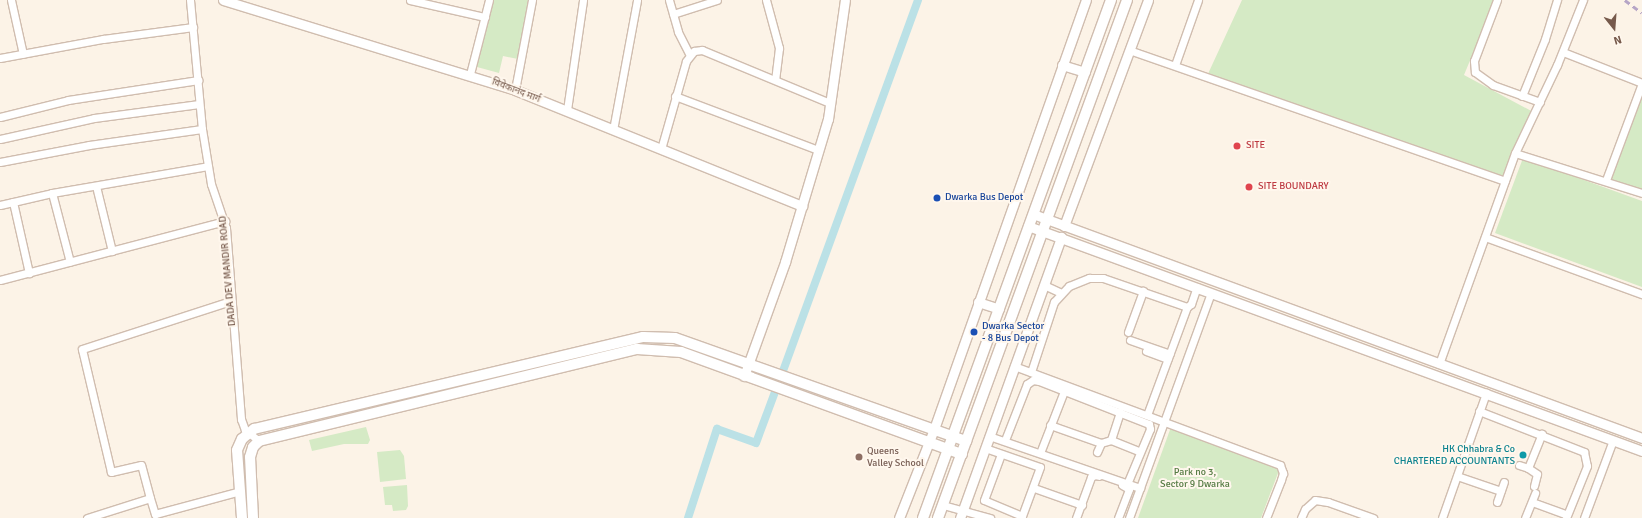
<!DOCTYPE html>
<html>
<head>
<meta charset="utf-8">
<style>
	body { margin:0 }
	#map { position:relative; width:1642px; height:518px; overflow:hidden; background:#fcf3e7; font-family:Signika,"Noto Sans Devanagari",sans-serif }
	div>[style] { position:absolute }
	[style*='--x'] { left:calc(var(--x)*1px); top:calc(var(--y)*1px); width:calc(var(--w)*1px); rotate:calc(var(--a)*1deg) }
	.green>* { inset:0; background:#d5eac5 }
	.canal>* { height:8px; margin:-4px; padding:0 4px; transform-origin:4px; border-radius:4px; background:#bbe1e6 }
	.roads { filter:drop-shadow(1px 0 #d0bdaf) drop-shadow(-1px 0 #d0bdaf) drop-shadow(0 1px #d0bdaf) drop-shadow(0 -1px #d0bdaf) }
	.minor>* { height:7px; margin:-3.5px; padding:0 3.5px; transform-origin:3.5px; border-radius:3.5px; background:#fff }
	.tertiary>* { height:9px; margin:-4.5px; padding:0 4.5px; transform-origin:4.5px; border-radius:4.5px; background:#fff }
	.secondary>* { height:10px; margin:-5px; padding:0 5px; transform-origin:5px; border-radius:5px; background:#fff }
	.rail>* { height:2.5px; margin-top:-1.25px; transform-origin:0; background:repeating-linear-gradient(90deg,#b6a5c6 0 6px,transparent 0 10px) }
	.dots>* { width:11px; height:11px; translate:-50% -50%; box-sizing:border-box; border:2px solid #fff7ed; border-radius:50% }
	span { translate:-50% -50%; white-space:nowrap; text-align:center; line-height:1.15; -webkit-text-stroke:4px #fff7ed; paint-order:stroke }
	.street-label { font-size:10px; color:#76594b }
	.health-label { font-size:10px; color:#be3a42 }
	.left { translate:0 -50%; text-align:left }
	.transit-label { font-size:10px; color:#164399 }
	.culture-label { font-size:10px; color:#0d838f }
	.right { translate:-100% -50%; text-align:right }
	.education-label { font-size:10px; color:#785e54 }
	.park-label { font-size:10px; color:#557b43 }
	.north { position:absolute; left:1594px; top:8px; width:40px; height:40px; -webkit-text-stroke:3px #fff7ed; paint-order:stroke; rotate:163deg; font-size:11px; font-weight:700; line-height:16px; text-align:center; color:#76594b }
	.north::after { content:''; display:block; margin:auto; width:14px; height:18px; background:#76594b; clip-path:polygon(50% 0,100% 100%,50% 72%,0 100%) }
</style>
</head>
<body>
<div id="map">
	<div class="green">
		<div style="clip-path:polygon(492px 0,528px 0,518px 59px,503px 56px,499px 73px,477px 67px)"></div>
		<div style="clip-path:polygon(1242px 0,1495px 0,1464px 75px,1535px 113px,1505px 181px,1207px 76px)"></div>
		<div style="clip-path:polygon(1642px 83px,1642px 193px,1606px 180px)"></div>
		<div style="clip-path:polygon(1523px 158px,1642px 201px,1642px 287px,1495px 233px)"></div>
		<div style="clip-path:polygon(366px 427px,370px 440px,368px 444px,344px 444px,312px 451px,309px 440px)"></div>
		<div style="clip-path:polygon(1171px 427px,1281px 465px,1261px 518px,1138px 518px)"></div>
		<div style="clip-path:polygon(400px 450px,404px 456px,406px 479px,380px 482px,377px 452px)"></div>
		<div style="clip-path:polygon(407px 485px,408px 506px,406px 510px,393px 511px,392px 505px,385px 505px,383px 487px)"></div>
	</div>
	<div class="canal">
		<div style="--x:783;--y:371;--w:395;--a:-70"></div>
		<div style="--x:688;--y:518;--w:94;--a:-72"></div>
		<div style="--x:717;--y:429;--w:41;--a:19.7"></div>
		<div style="--x:756;--y:443;--w:54;--a:-69.6"></div>
	</div>
	<div class="roads">
		<div class="minor">
			<div style="--x:11;--y:0;--w:55;--a:77.5"></div>
			<div style="--x:190;--y:0;--w:130;--a:84.7"></div>
			<div style="--x:202;--y:129;--w:56;--a:80.7"></div>
			<div style="--x:211;--y:184;--w:46;--a:71.2"></div>
			<div style="--x:226;--y:228;--w:192;--a:85.5"></div>
			<div style="--x:241;--y:419;--w:12;--a:70"></div>
			<div style="--x:245;--y:430;--w:18;--a:38"></div>
			<div style="--x:410;--y:0;--w:77;--a:12.8"></div>
			<div style="--x:669;--y:0;--w:33;--a:74"></div>
			<div style="--x:678;--y:32;--w:25;--a:63"></div>
			<div style="--x:766;--y:0;--w:50;--a:74.8"></div>
			<div style="--x:779;--y:48;--w:31;--a:97"></div>
			<div style="--x:1497;--y:0;--w:65;--a:110.7"></div>
			<div style="--x:1474;--y:61;--w:11;--a:85"></div>
			<div style="--x:1475;--y:72;--w:22;--a:36"></div>
			<div style="--x:1493;--y:85;--w:50;--a:19.9"></div>
			<div style="--x:673;--y:14;--w:46;--a:-17.7"></div>
			<div style="--x:1129;--y:50;--w:398;--a:19.2"></div>
			<div style="--x:1563;--y:52;--w:85;--a:21.4"></div>
			<div style="--x:0;--y:58;--w:105;--a:-10.5"></div>
			<div style="--x:103;--y:39;--w:91;--a:-7.6"></div>
			<div style="--x:1175;--y:65;--w:69;--a:-70.5"></div>
			<div style="--x:470;--y:74;--w:76;--a:-75.6"></div>
			<div style="--x:515;--y:90;--w:92;--a:-79.3"></div>
			<div style="--x:675;--y:96;--w:153;--a:20.7"></div>
			<div style="--x:1522;--y:96;--w:61;--a:-68"></div>
			<div style="--x:1545;--y:39;--w:41;--a:-72.9"></div>
			<div style="--x:567;--y:110;--w:111;--a:-81.7"></div>
			<div style="--x:0;--y:117;--w:70;--a:-14"></div>
			<div style="--x:68;--y:100;--w:132;--a:-8.7"></div>
			<div style="--x:613;--y:130;--w:132;--a:-79.5"></div>
			<div style="--x:0;--y:139;--w:96;--a:-12.6"></div>
			<div style="--x:94;--y:118;--w:106;--a:-7.6"></div>
			<div style="--x:661;--y:149;--w:91;--a:-74.1"></div>
			<div style="--x:686;--y:61;--w:13;--a:-51"></div>
			<div style="--x:694;--y:51;--w:8;--a:-7"></div>
			<div style="--x:702;--y:50;--w:139;--a:22.5"></div>
			<div style="--x:1515;--y:153;--w:133;--a:17.5"></div>
			<div style="--x:0;--y:162;--w:91;--a:-10.8"></div>
			<div style="--x:89;--y:145;--w:114;--a:-8.1"></div>
			<div style="--x:1606;--y:180;--w:103;--a:-69.6"></div>
			<div style="--x:96;--y:186;--w:67;--a:76.2"></div>
			<div style="--x:52;--y:193;--w:71;--a:75.4"></div>
			<div style="--x:13;--y:202;--w:73;--a:77.3"></div>
			<div style="--x:0;--y:205;--w:53;--a:-13"></div>
			<div style="--x:52;--y:193;--w:158;--a:-9.8"></div>
			<div style="--x:1485;--y:237;--w:167;--a:20"></div>
			<div style="--x:0;--y:280;--w:233;--a:-14.7"></div>
			<div style="--x:1044;--y:285;--w:19;--a:25"></div>
			<div style="--x:1128;--y:332;--w:44;--a:-69.9"></div>
			<div style="--x:1130;--y:340;--w:42;--a:19.3"></div>
			<div style="--x:1146;--y:351;--w:23;--a:20"></div>
			<div style="--x:1439;--y:364;--w:224;--a:-70.2"></div>
			<div style="--x:1515;--y:153;--w:98;--a:-64.5"></div>
			<div style="--x:1557;--y:65;--w:70;--a:-68.2"></div>
			<div style="--x:1014;--y:366;--w:284;--a:20.4"></div>
			<div style="--x:1280;--y:465;--w:9;--a:69"></div>
			<div style="--x:1283;--y:473;--w:7;--a:106"></div>
			<div style="--x:1281;--y:480;--w:41;--a:111.5"></div>
			<div style="--x:1031;--y:372;--w:74;--a:-71.8"></div>
			<div style="--x:1054;--y:302;--w:22;--a:-47"></div>
			<div style="--x:1069;--y:286;--w:22;--a:-22"></div>
			<div style="--x:1089;--y:278;--w:14;--a:0"></div>
			<div style="--x:1103;--y:278;--w:89;--a:19"></div>
			<div style="--x:1187;--y:307;--w:5;--a:-37"></div>
			<div style="--x:1191;--y:304;--w:18;--a:-71"></div>
			<div style="--x:1479;--y:411;--w:113;--a:21.3"></div>
			<div style="--x:1584;--y:452;--w:14;--a:78"></div>
			<div style="--x:1587;--y:466;--w:56;--a:112"></div>
			<div style="--x:1120;--y:412;--w:29;--a:108"></div>
			<div style="--x:1111;--y:440;--w:31;--a:22"></div>
			<div style="--x:1147;--y:415;--w:115;--a:-69.7"></div>
			<div style="--x:1050;--y:425;--w:54;--a:19.4"></div>
			<div style="--x:1101;--y:443;--w:10;--a:-17"></div>
			<div style="--x:989;--y:436;--w:160;--a:19"></div>
			<div style="--x:1005;--y:440;--w:60;--a:-68.6"></div>
			<div style="--x:1027;--y:384;--w:7;--a:-34"></div>
			<div style="--x:1033;--y:380;--w:6;--a:9"></div>
			<div style="--x:1039;--y:381;--w:118;--a:21.4"></div>
			<div style="--x:1149;--y:424;--w:5;--a:79"></div>
			<div style="--x:1150;--y:429;--w:60;--a:112.7"></div>
			<div style="--x:985;--y:448;--w:58;--a:19.1"></div>
			<div style="--x:1040;--y:467;--w:52;--a:110.2"></div>
			<div style="--x:1022;--y:516;--w:41;--a:-157.2"></div>
			<div style="--x:984;--y:500;--w:49;--a:-69.7"></div>
			<div style="--x:1097;--y:452;--w:10;--a:-66"></div>
			<div style="--x:1040;--y:453;--w:66;--a:-68.8"></div>
			<div style="--x:1519;--y:465;--w:9;--a:18"></div>
			<div style="--x:1457;--y:476;--w:46;--a:18.8"></div>
			<div style="--x:1534;--y:486;--w:12;--a:-76"></div>
			<div style="--x:1537;--y:474;--w:11;--a:-146"></div>
			<div style="--x:1528;--y:468;--w:37;--a:-68"></div>
			<div style="--x:1034;--y:488;--w:51;--a:19.5"></div>
			<div style="--x:150;--y:498;--w:34;--a:-105"></div>
			<div style="--x:141;--y:465;--w:31;--a:167"></div>
			<div style="--x:111;--y:472;--w:126;--a:-103.3"></div>
			<div style="--x:82;--y:349;--w:157;--a:-17.9"></div>
			<div style="--x:1497;--y:502;--w:21;--a:-71"></div>
			<div style="--x:1532;--y:502;--w:37;--a:20"></div>
			<div style="--x:943;--y:505;--w:49;--a:15.5"></div>
			<div style="--x:87;--y:518;--w:66;--a:-17.6"></div>
			<div style="--x:150;--y:498;--w:17;--a:73"></div>
			<div style="--x:155;--y:514;--w:88;--a:-15.1"></div>
			<div style="--x:1076;--y:518;--w:44;--a:-69.9"></div>
			<div style="--x:1091;--y:477;--w:4;--a:-27"></div>
			<div style="--x:1095;--y:475;--w:4;--a:14"></div>
			<div style="--x:1118;--y:518;--w:31;--a:-69"></div>
			<div style="--x:1129;--y:489;--w:8;--a:-150"></div>
			<div style="--x:1129;--y:518;--w:239;--a:-70"></div>
			<div style="--x:1301;--y:518;--w:10;--a:-66"></div>
			<div style="--x:1305;--y:509;--w:13;--a:-42"></div>
			<div style="--x:1315;--y:500;--w:13;--a:9"></div>
			<div style="--x:1328;--y:502;--w:48;--a:19.6"></div>
			<div style="--x:1442;--y:518;--w:133;--a:-70.6"></div>
			<div style="--x:1525;--y:518;--w:27;--a:-68"></div>
			<div style="--x:1584;--y:518;--w:83;--a:-69.6"></div>
		</div>
		<div class="tertiary">
			<div style="--x:223;--y:0;--w:306;--a:17.1"></div>
			<div style="--x:515;--y:90;--w:310;--a:22"></div>
			<div style="--x:1062;--y:65;--w:24;--a:17"></div>
			<div style="--x:1033;--y:214;--w:649;--a:20.19"></div>
			<div style="--x:1028;--y:226;--w:654;--a:20.13"></div>
			<div style="--x:1064;--y:226;--w:241;--a:-69.6"></div>
			<div style="--x:978;--y:302;--w:22;--a:18"></div>
			<div style="--x:744;--y:376;--w:121;--a:-70.2"></div>
			<div style="--x:785;--y:262;--w:149;--a:-73.3"></div>
			<div style="--x:828;--y:119;--w:120;--a:-81.9"></div>
			<div style="--x:899;--y:518;--w:96;--a:-68.5"></div>
			<div style="--x:934;--y:429;--w:455;--a:-70.5"></div>
			<div style="--x:960;--y:518;--w:299;--a:-70.2"></div>
		</div>
		<div class="secondary">
			<div style="--x:242;--y:518;--w:68;--a:-94.2"></div>
			<div style="--x:237;--y:450;--w:12;--a:-66"></div>
			<div style="--x:242;--y:439;--w:16;--a:-40"></div>
			<div style="--x:254;--y:429;--w:400;--a:-13.3"></div>
			<div style="--x:643;--y:337;--w:32;--a:2"></div>
			<div style="--x:675;--y:338;--w:309;--a:19.5"></div>
			<div style="--x:253;--y:518;--w:61;--a:-92.8"></div>
			<div style="--x:250;--y:457;--w:10;--a:-73"></div>
			<div style="--x:253;--y:447;--w:8;--a:-45"></div>
			<div style="--x:259;--y:441;--w:389;--a:-13.7"></div>
			<div style="--x:637;--y:349;--w:44;--a:3.9"></div>
			<div style="--x:681;--y:352;--w:299;--a:20"></div>
			<div style="--x:923;--y:518;--w:551;--a:-70.05"></div>
			<div style="--x:938;--y:518;--w:551;--a:-69.95"></div>
		</div>
	</div>
	<div class="rail">
		<div style="--x:1625;--y:0;--w:21;--a:37"></div>
	</div>
	<div class="dots">
		<div style="left:1237px;top:146px;background:#e0444e"></div>
		<div style="left:1249px;top:187px;background:#e0444e"></div>
		<div style="left:937px;top:198px;background:#1a4fb4"></div>
		<div style="left:974px;top:332px;background:#1a4fb4"></div>
		<div style="left:1523px;top:455px;background:#0f9aa8"></div>
		<div style="left:859px;top:457px;background:#8d6e63"></div>
	</div>
	<div class="street-label">
		<span style="left:516px;top:91px;rotate:21deg">विवेकानंद मार्ग</span>
		<span style="left:228px;top:271px;rotate:-95deg">DADA DEV MANDIR ROAD</span>
	</div>
	<div class="health-label">
		<span class="left" style="left:1246px;top:146px">SITE</span>
		<span class="left" style="left:1258px;top:187px">SITE BOUNDARY</span>
	</div>
	<div class="transit-label">
		<span class="left" style="left:945px;top:198px">Dwarka Bus Depot</span>
		<span class="left" style="left:982px;top:332px">Dwarka Sector<br>- 8 Bus Depot</span>
	</div>
	<div class="culture-label">
		<span class="right" style="left:1515px;top:455px">HK Chhabra &amp; Co<br>CHARTERED ACCOUNTANTS</span>
	</div>
	<div class="education-label">
		<span class="left" style="left:867px;top:457px">Queens<br>Valley School</span>
	</div>
	<div class="park-label">
		<span style="left:1195px;top:478px">Park no 3,<br>Sector 9 Dwarka</span>
	</div>
	<div class="north">N</div>
</div>
</body>
</html>
